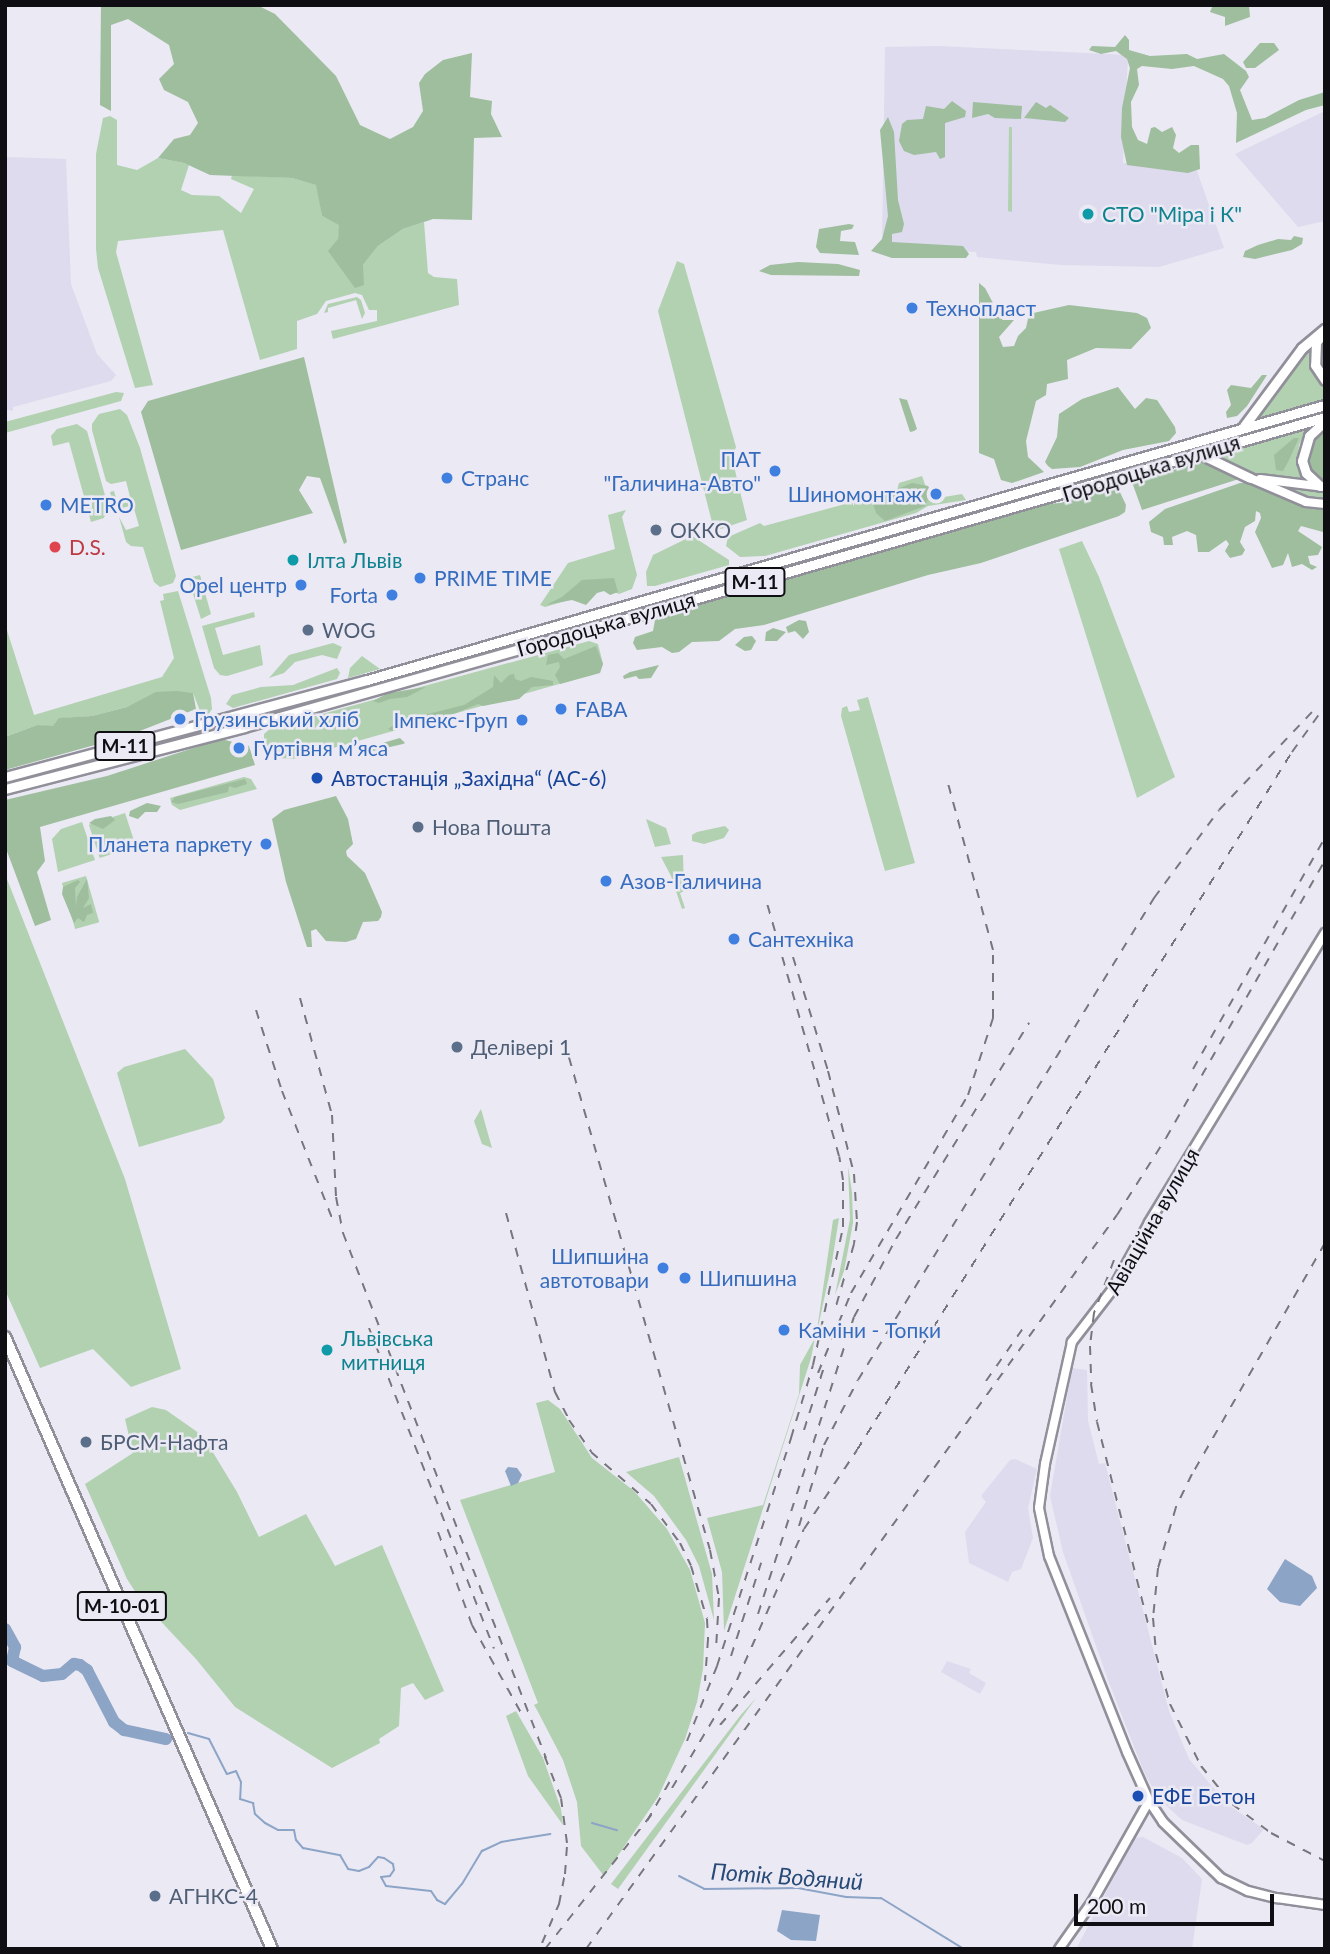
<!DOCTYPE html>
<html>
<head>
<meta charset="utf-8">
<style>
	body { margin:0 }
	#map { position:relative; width:1330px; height:1954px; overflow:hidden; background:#ebe9f4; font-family:Lato,sans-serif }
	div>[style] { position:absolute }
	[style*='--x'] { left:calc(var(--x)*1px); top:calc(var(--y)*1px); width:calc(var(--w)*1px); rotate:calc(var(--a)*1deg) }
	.built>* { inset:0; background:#dddbed }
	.green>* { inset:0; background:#b1d1b1; transform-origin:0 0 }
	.forest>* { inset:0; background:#9ebe9e }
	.water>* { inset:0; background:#8ca4c6 }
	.stream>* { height:2px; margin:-1px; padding:0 1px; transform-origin:1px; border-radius:1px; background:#8ca4c6 }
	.river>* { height:12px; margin:-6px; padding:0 6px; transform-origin:6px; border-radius:6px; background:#8ca4c6 }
	.roads { filter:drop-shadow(2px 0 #91909a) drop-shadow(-2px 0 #91909a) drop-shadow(0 2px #91909a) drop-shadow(0 -2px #91909a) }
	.secondary>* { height:8px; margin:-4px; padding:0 4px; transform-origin:4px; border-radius:4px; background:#fff }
	.primary>* { height:9px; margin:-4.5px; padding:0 4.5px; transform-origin:4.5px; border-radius:4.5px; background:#fff }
	.highway>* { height:10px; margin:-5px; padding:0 5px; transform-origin:5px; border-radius:5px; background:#fff }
	.rail>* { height:2px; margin-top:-1px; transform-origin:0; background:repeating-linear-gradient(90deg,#77767d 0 9px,transparent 0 18px) }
	.dots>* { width:19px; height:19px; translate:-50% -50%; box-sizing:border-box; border:4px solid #ebe9f4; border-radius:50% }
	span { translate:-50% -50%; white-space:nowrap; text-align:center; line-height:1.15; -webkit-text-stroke:5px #ebe9f4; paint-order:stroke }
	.shield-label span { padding:2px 5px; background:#ebe9f4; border:2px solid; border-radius:5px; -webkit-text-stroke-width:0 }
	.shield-label { font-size:19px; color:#0f0e12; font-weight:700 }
	.culture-label { font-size:21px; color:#0d838f }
	.left { translate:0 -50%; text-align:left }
	.shop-label { font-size:21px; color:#366cbe }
	.right { translate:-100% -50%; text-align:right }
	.street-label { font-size:21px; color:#0f0e12 }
	.service-label { font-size:21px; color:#4e5e75 }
	.health-label { font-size:21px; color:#be3a42 }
	.transit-label { font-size:21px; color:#164399 }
	.water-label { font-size:23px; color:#284a77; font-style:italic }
	.frame { position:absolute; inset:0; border:7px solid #0f0e12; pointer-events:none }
	.scale { position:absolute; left:1074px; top:1894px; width:200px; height:32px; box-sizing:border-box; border:4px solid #0f0e12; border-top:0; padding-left:9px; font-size:21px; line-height:24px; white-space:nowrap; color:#0f0e12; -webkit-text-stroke:5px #ebe9f4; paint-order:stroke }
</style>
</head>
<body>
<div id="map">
	<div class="built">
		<div style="clip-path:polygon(938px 46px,1128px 55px,1123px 163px,1196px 168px,1224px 248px,1159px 267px,1061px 265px,977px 257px,976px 252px,882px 247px,885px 47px)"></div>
		<div style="clip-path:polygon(1325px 111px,1325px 221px,1298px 227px,1235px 154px)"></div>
		<div style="clip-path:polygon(7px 157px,66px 159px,71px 284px,97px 354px,116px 375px,111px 381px,13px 407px,13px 411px,5px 409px)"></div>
		<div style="clip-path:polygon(1072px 1368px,1087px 1370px,1088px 1421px,1099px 1464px,1105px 1463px,1169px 1711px,1189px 1759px,1227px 1804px,1264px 1829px,1252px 1843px,1247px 1845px,1182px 1820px,1158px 1798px,1144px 1772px,1108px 1680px,1063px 1552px,1050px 1496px)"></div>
		<div style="clip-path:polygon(1015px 1459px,1037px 1469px,1028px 1508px,1033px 1538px,1021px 1569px,1012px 1572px,1008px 1582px,969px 1563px,965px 1532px,986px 1502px,981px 1496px,1010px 1460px)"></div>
		<div style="clip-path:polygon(947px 1661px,971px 1669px,969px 1673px,986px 1683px,980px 1694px,941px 1672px)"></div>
		<div style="clip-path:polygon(1143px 1837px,1182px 1858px,1202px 1879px,1192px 1949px,1076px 1949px,1135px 1838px)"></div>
	</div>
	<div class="green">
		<div style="clip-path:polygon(110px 116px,117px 120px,117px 165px,137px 170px,158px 158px,184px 163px,189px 165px,181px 190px,192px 195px,219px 196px,241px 213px,254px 189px,231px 179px,232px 175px,292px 178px,317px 185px,322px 216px,340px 225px,338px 239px,363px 265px,378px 246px,403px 229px,424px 222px,428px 273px,434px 277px,457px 279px,459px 305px,333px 339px,331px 331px,377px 321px,377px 310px,369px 310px,362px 295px,355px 293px,326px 301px,317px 314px,297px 321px,297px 349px,260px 360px,223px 230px,118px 241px,116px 252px,153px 385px,135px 388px,98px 268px,96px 249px,96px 154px,103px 118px)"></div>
		<div style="clip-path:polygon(1009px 127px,1012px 127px,1012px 212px,1008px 211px)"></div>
		<div style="clip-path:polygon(677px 261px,684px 264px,736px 447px,732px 458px,747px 520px,721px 529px,713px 526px,658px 311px)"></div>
		<div style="clip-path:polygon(357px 297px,361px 300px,365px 313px,362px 319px,356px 300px,328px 308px,328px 312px,324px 313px,328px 304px)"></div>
		<div style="clip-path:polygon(1311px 344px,1309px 357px,1315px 376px,1325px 386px,1325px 399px,1256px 419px)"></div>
		<div style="clip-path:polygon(116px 392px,124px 393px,121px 401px,5px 433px,5px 422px)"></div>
		<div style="clip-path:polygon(120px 409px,127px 415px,140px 448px,176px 576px,173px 583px,160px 587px,154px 582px,143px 547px,131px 546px,126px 542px,119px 517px,126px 530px,139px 526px,133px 505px,115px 510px,110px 492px,114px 491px,118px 505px,131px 501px,126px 481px,111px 484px,106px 481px,92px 430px,92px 424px,99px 414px)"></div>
		<div style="clip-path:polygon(77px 424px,87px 431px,108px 506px,104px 518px,91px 522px,69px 442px,53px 446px,51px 436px,57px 429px)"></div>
		<div style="clip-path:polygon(1310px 426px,1299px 445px,1298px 456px,1299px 467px,1308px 480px,1254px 476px,1209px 453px)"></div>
		<div style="clip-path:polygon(922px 476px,927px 490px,944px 497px,962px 494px,966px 500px,928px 506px,916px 513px,765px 556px,740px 557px,726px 546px,728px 537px,760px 523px,764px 526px,897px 490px,899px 483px)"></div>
		<div style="clip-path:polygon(1276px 484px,1325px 490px,1325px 500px,1307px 498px)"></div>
		<div style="clip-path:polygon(626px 510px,622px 517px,637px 575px,632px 589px,619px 594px,606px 589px,545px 607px,540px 605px,568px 563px,615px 549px,608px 515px)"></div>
		<div style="clip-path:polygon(692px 536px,729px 560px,729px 565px,655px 586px,647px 586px,646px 572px,653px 555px)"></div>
		<div style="clip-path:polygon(1082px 541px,1099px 577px,1175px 777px,1137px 798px,1059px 549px)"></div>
		<div style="clip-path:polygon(200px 575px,211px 614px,201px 619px,188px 578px)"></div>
		<div style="clip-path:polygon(178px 591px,211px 698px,212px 709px,204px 721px,193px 693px,162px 692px,127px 707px,92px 716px,64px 718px,53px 727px,37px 725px,5px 737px,5px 624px,34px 715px,162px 677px,174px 658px,160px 601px,164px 600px,163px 594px)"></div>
		<div style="clip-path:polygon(254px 612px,255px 617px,215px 628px,223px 655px,260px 645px,263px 665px,227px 676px,220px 675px,214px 668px,202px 626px)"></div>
		<div style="clip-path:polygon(589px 641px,598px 644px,603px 664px,598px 673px,294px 759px,279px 758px,264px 743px,264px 734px,271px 728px)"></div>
		<div style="clip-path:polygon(333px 643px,342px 647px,337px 659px,322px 655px,295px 662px,284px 673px,269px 678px,289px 655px)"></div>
		<div style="clip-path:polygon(362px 656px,380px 669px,348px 678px,350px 668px)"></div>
		<div style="clip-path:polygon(337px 668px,340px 673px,337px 679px,233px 708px,226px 704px,232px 695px,261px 687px,293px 685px)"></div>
		<div style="clip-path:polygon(868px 697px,915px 863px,885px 871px,841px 716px,842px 708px,847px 706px,849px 712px,860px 710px,857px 700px)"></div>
		<div style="clip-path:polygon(244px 777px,251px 779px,257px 789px,180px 810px,172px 805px,170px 798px)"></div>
		<div style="left:125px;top:813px;width:35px;height:38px;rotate:72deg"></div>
		<div style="clip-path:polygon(646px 819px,666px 828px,671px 844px,655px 847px)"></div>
		<div style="clip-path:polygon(82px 822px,95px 860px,58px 872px,52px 839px,61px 829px)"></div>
		<div style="clip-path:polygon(725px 826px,729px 830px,724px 838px,704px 844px,692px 841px,692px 835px,697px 832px)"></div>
		<div style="clip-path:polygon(683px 855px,684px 891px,680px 893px,685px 908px,682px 909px,671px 876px,661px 857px)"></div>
		<div style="clip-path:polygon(5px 874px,125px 1179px,181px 1369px,131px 1387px,93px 1349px,40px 1368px,5px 1290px)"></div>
		<div style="left:86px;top:876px;width:48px;height:25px;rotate:74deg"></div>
		<div style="clip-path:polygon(185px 1049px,213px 1079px,225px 1118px,221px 1123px,139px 1147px,117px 1073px,124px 1067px)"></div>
		<div style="clip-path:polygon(481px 1109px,492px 1148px,482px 1144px,474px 1121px)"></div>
		<div style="clip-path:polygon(848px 1166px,852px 1192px,853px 1223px,844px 1271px,835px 1295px,850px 1219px)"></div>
		<div style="clip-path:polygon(839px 1218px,832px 1262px,816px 1337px,833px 1220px)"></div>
		<div style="clip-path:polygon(815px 1338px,811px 1358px,724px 1631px,722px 1572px,707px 1518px,763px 1505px,799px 1394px,800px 1365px)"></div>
		<div style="clip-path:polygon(548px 1400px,560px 1409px,592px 1458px,634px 1491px,667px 1529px,690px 1570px,705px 1623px,703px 1669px,697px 1702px,685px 1739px,658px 1797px,604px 1876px,581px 1846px,577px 1802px,563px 1760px,537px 1710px,534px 1705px,538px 1703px,460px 1500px,555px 1472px,536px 1403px)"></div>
		<div style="clip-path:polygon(152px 1407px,166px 1410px,203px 1436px,237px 1492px,259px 1537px,306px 1514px,335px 1566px,382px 1545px,444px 1691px,425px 1700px,413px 1683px,401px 1688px,399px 1726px,379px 1739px,380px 1743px,332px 1768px,235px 1707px,196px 1659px,140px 1599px,127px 1579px,85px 1484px,133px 1453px,125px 1419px)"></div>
		<div style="clip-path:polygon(679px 1457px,712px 1574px,714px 1620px,699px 1566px,686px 1540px,654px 1496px,626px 1472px)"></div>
		<div style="clip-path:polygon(756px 1698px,618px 1889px,611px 1884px,740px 1716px)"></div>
		<div style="clip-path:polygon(516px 1711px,543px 1758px,561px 1809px,563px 1825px,528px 1776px,506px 1716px)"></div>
	</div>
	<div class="forest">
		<div style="clip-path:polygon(101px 5px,257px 5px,275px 14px,336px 76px,360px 125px,390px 139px,413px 127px,423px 111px,419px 83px,425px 74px,443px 60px,472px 53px,470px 97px,492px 101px,491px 114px,502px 137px,474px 138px,472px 220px,433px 219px,403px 229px,378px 246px,363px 265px,364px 285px,355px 288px,328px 251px,338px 239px,339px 225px,322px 216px,316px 185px,292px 178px,210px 175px,184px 163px,158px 158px,174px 139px,190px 135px,198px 123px,188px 102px,164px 90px,159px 79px,174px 64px,169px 45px,128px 19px,111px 25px,111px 111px,100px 105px)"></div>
		<div style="clip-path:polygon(1213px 5px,1249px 5px,1250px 17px,1225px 26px,1225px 17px,1210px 12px)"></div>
		<div style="clip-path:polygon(1125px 35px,1129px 40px,1129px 50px,1150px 56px,1187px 54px,1197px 59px,1224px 54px,1246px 71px,1249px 77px,1240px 90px,1252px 120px,1265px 118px,1299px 100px,1325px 92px,1325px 105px,1306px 110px,1236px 143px,1237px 113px,1229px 86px,1223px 79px,1194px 66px,1172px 69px,1142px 66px,1137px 69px,1139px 85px,1131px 102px,1132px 127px,1138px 140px,1147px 144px,1151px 128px,1155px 127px,1162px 132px,1172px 127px,1176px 135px,1173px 148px,1179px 153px,1191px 145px,1199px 145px,1200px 169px,1188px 173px,1127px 165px,1121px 137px,1122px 108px,1130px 68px,1127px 59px,1116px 51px,1101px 54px,1089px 50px,1092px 46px,1115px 47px)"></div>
		<div style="clip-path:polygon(1260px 43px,1274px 43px,1279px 50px,1255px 68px,1246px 68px,1243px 62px)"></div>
		<div style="clip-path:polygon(952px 101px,966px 111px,965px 117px,945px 123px,945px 157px,940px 159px,936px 152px,914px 155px,904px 151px,899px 141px,902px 124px,907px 120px,923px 119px,926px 106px,944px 109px)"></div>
		<div style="clip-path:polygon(973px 102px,1022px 106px,1021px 119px,995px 118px,988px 114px,972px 118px)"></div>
		<div style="clip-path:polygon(1036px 102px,1046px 108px,1050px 105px,1069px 118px,1065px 122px,1024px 118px)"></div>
		<div style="clip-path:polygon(888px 117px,894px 132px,898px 200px,904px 224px,902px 232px,892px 234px,892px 242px,963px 246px,969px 254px,966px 258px,892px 258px,871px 251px,882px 239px,888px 216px,880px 130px)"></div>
		<div style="clip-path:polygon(849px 224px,854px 225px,852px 229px,841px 231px,840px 241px,855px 242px,859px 255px,820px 253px,816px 247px,819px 229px)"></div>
		<div style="clip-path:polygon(1294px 236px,1303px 238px,1302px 244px,1292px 250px,1255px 259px,1243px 257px,1245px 251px,1258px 245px,1278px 239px,1291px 240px)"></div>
		<div style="clip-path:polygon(798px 262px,838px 264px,860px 270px,859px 276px,771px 275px,759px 271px,770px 265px)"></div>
		<div style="clip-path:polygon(979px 283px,985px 288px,993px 303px,994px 314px,1003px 320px,1014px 320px,999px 337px,1003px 347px,1014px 346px,1018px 336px,1026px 328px,1029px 314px,1069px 305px,1137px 313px,1147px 318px,1151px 328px,1131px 349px,1096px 348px,1067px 360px,1068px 379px,1047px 384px,1046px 395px,1036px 401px,1026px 441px,1028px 457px,1044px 472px,1012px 483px,1001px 480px,994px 459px,979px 453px)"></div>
		<div style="clip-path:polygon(304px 357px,347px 542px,344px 544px,320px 478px,307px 476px,299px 490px,313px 513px,181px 550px,141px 412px,148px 401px)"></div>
		<div style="clip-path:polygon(1262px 375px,1267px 375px,1247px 406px,1237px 416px,1227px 418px,1226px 412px,1231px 405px,1227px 390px,1231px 385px,1251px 388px)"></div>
		<div style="clip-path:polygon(1118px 387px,1135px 409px,1146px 398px,1157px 400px,1175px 427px,1176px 433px,1169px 441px,1123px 450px,1080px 467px,1052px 469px,1048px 466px,1045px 462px,1057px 437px,1059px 414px,1082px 399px)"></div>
		<div style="clip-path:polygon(899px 398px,907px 400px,917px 429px,914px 431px,910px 432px)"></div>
		<div style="clip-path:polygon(1325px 432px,1325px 482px,1314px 475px,1307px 464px,1311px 439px)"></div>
		<div style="clip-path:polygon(1294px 438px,1299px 438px,1289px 460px,1283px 471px,1276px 470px,1274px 455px)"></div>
		<div style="clip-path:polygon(1208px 460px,1242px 478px,1142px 510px,1132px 482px)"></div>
		<div style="clip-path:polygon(1274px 482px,1290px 494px,1315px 501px,1325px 500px,1325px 535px,1323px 532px,1301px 526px,1298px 531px,1322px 547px,1318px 555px,1308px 556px,1310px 564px,1317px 567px,1312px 570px,1302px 564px,1292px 567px,1288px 553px,1283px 565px,1272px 568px,1255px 532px,1261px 518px,1260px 513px,1256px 511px,1255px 521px,1245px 527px,1240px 542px,1245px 550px,1242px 555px,1230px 558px,1225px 551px,1229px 544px,1226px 540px,1209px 552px,1198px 552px,1196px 535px,1187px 531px,1172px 537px,1173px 545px,1164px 545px,1163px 537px,1151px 532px,1149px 522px,1165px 509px,1240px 483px)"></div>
		<div style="clip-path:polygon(912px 483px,928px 486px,931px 491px,925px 506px,885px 521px,876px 513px,873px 503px,875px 498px)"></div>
		<div style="clip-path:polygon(1118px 488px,1126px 505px,1125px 512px,1119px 516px,981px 563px,928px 575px,764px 625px,735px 629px,719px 641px,692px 642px,679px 652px,672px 653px,662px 647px,637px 650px,633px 643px,635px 637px,653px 631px,655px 620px,774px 579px,798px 577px,833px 561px,859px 558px,1042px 504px,1061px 503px,1092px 492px)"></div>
		<div style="clip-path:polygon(614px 578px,618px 592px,610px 595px,604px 591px,597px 593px,586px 605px,572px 600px,546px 605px,562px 597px,582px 580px)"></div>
		<div style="clip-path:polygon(799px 620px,806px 621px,809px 632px,803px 639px,795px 631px,788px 633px,786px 627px)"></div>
		<div style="clip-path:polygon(773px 628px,786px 632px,777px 641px,765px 641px,766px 632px)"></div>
		<div style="clip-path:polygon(752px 636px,756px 641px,751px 650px,745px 651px,735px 645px,744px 637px)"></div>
		<div style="clip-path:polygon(596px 646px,603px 664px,600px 673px,560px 684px,555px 675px,560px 667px,559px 662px,546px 665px,548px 655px,558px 653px,564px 659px)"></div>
		<div style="clip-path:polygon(659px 665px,651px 678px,639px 679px,636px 676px,624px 679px,623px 676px,630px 672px)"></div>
		<div style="clip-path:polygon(514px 674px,515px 679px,521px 681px,531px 677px,553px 681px,553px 685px,532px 687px,519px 699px,483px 706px,478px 704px,456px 713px,392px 731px,388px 729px,400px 721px,464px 705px,493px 687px,494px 675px,501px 683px,509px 675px)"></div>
		<div style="clip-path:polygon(426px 687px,407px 697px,390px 699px,379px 703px,373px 701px,388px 693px)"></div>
		<div style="clip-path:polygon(177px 691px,193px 693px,196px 709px,127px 736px,5px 770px,5px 737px,37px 725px,53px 726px,59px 718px,92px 716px,127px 707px,156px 692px)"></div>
		<div style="clip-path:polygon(400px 738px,405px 743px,403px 744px,368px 752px,367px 749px,379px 744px)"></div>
		<div style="clip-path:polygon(221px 739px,249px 746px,255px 765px,40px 827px,45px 861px,37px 872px,51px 920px,35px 926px,5px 846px,5px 800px,107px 776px)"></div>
		<div style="clip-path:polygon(245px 779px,247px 784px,235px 788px,229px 786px,228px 792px,178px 804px,171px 802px,175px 797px)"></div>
		<div style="clip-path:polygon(336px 796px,348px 819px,353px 844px,346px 851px,347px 856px,365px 873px,382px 912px,381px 917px,378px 921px,363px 922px,356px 939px,346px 942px,326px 941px,316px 929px,311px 931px,312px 947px,307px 947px,286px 882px,272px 819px,284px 810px)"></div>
		<div style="clip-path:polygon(147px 803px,161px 806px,157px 812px,145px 812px,138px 819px,129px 816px,130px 811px)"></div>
		<div style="clip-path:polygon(111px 816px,115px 820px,103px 829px,89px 823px,95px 819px)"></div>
		<div style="clip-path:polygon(87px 879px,89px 898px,83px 908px,91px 904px,93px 913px,87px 915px,84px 922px,78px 918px,74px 923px,62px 894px,63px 887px,78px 880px,80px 882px,75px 888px,76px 907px,77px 897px)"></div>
	</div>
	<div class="water">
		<div style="clip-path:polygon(508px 1467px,517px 1468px,522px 1475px,518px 1483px,511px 1486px,505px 1471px)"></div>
		<div style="clip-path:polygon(1285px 1559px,1312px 1576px,1317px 1588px,1300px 1606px,1280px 1602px,1267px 1589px)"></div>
		<div style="clip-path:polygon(782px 1910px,820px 1915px,816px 1941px,791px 1940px,777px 1931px)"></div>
	</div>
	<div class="stream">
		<div style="--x:188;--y:1733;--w:22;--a:16"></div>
		<div style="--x:209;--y:1739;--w:39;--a:63"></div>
		<div style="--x:227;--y:1774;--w:9;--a:-18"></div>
		<div style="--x:236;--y:1771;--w:12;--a:66"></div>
		<div style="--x:241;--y:1782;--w:17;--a:93"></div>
		<div style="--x:240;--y:1799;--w:14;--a:17"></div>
		<div style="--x:253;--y:1803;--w:11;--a:80"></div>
		<div style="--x:255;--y:1814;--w:13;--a:42"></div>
		<div style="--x:265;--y:1823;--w:15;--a:28"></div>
		<div style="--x:278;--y:1830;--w:16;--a:0"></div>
		<div style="--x:294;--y:1830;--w:10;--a:79"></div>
		<div style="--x:296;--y:1840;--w:11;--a:49"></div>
		<div style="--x:303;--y:1848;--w:38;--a:11"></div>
		<div style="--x:340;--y:1855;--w:16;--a:60"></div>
		<div style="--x:348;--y:1869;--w:11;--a:10"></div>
		<div style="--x:359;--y:1871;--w:11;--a:-22"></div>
		<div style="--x:369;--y:1867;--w:13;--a:-48"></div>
		<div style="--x:378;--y:1857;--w:6;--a:9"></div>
		<div style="--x:384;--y:1858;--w:11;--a:34"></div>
		<div style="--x:393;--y:1864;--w:6;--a:81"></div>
		<div style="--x:394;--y:1870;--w:7;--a:124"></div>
		<div style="--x:390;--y:1876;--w:9;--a:174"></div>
		<div style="--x:381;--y:1877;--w:10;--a:61"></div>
		<div style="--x:386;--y:1886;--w:45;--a:6.3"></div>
		<div style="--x:431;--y:1891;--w:11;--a:56"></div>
		<div style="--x:437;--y:1900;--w:9;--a:27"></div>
		<div style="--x:445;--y:1904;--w:26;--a:-50"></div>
		<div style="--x:462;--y:1884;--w:39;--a:-59"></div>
		<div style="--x:482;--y:1851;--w:21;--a:-25"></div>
		<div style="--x:501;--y:1842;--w:50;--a:-9.3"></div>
		<div style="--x:592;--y:1823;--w:26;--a:16"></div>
		<div style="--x:679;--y:1876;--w:28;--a:27"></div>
		<div style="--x:704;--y:1889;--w:94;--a:-0.6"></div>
		<div style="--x:798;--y:1888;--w:49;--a:10.6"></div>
		<div style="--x:846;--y:1897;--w:35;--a:2"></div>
		<div style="--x:881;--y:1898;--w:97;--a:31.6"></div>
	</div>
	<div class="river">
		<div style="--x:5;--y:1629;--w:21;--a:61"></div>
		<div style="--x:15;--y:1647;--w:14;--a:102"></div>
		<div style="--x:12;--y:1661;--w:34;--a:26"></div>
		<div style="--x:43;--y:1676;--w:19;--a:-6"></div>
		<div style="--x:62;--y:1674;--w:16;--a:-40"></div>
		<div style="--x:74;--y:1664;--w:6;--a:9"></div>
		<div style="--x:80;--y:1665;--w:9;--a:36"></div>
		<div style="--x:87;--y:1670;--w:59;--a:62.6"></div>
		<div style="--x:114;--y:1722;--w:13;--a:39"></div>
		<div style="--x:124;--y:1730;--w:43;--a:12.1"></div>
	</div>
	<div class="roads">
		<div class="secondary">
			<div style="--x:1250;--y:478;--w:61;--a:23.2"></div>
			<div style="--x:1306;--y:502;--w:19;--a:6"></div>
			<div style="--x:1260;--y:479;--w:65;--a:7"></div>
			<div style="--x:1325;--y:933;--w:339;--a:121.3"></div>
			<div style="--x:1149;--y:1223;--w:77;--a:118.9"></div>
			<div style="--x:1112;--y:1290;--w:66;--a:127.6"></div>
			<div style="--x:1072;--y:1342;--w:125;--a:102.5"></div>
			<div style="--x:1045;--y:1464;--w:44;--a:97.8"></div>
			<div style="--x:1039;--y:1508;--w:49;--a:78.2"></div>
			<div style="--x:1049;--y:1556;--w:211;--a:68.3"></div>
			<div style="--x:1127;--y:1752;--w:54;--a:65.8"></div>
			<div style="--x:1149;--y:1801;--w:25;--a:56"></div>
			<div style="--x:1163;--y:1822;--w:81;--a:44"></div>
			<div style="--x:1221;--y:1878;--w:30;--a:26"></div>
			<div style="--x:1248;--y:1891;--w:30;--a:14"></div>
			<div style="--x:1277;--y:1898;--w:49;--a:8.3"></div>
			<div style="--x:1059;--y:1949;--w:57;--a:-54.9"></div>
			<div style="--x:1092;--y:1902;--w:116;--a:-60.6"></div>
		</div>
		<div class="primary">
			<div style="--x:1322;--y:335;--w:9;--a:131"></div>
			<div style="--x:1316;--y:342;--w:23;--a:92"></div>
			<div style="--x:1315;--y:365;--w:18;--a:56"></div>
			<div style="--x:1244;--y:426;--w:97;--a:-53.4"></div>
			<div style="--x:1302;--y:348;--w:30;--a:-40"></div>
			<div style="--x:1200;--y:454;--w:55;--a:25.6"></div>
			<div style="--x:1320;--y:486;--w:19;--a:-137"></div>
			<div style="--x:1306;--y:473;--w:13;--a:-108"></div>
			<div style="--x:1302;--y:461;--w:26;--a:-74"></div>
			<div style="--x:1309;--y:436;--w:22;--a:-43"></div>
			<div style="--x:5;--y:777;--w:375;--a:-15"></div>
			<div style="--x:367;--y:680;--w:997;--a:-16.02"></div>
			<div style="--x:5;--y:789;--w:247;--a:-14.5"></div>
			<div style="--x:244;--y:727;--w:374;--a:-15.8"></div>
			<div style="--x:604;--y:625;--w:750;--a:-16.09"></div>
		</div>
		<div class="highway">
			<div style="--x:5;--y:1337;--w:668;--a:66.43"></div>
		</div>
	</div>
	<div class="rail">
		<div style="--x:793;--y:957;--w:119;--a:72.9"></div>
		<div style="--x:828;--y:1071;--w:106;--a:75.8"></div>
		<div style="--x:854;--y:1174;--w:48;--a:86.4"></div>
		<div style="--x:857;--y:1222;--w:22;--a:98"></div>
		<div style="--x:854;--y:1244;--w:65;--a:106.2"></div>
		<div style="--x:300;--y:998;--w:121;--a:74.7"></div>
		<div style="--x:332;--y:1115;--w:82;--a:87.2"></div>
		<div style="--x:336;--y:1197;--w:37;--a:79"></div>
		<div style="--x:343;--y:1233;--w:563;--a:68.86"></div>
		<div style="--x:256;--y:1010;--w:85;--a:72.2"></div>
		<div style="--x:282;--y:1091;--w:136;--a:68.5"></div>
		<div style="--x:564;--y:1040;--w:530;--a:74.02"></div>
		<div style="--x:710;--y:1550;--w:49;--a:79.4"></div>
		<div style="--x:719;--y:1598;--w:51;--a:93.4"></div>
		<div style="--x:1193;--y:1069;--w:266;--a:-60.3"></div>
		<div style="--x:506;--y:1213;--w:186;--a:74.7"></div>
		<div style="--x:555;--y:1392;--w:31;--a:63"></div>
		<div style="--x:569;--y:1420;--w:39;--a:55"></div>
		<div style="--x:591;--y:1452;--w:79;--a:40.9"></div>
		<div style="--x:651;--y:1504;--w:49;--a:53.4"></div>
		<div style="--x:680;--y:1543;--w:25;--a:64"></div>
		<div style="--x:691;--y:1566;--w:55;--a:73.2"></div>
		<div style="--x:707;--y:1619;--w:20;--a:87"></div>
		<div style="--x:708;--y:1639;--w:42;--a:94.1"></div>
		<div style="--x:1325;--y:1243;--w:267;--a:119.9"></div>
		<div style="--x:1192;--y:1474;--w:37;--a:116"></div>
		<div style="--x:1176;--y:1507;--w:64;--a:106.4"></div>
		<div style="--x:1158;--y:1568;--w:50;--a:95.7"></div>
		<div style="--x:1153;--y:1618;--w:36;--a:85"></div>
		<div style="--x:1156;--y:1654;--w:52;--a:74.4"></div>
		<div style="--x:1170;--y:1704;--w:69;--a:63.4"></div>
		<div style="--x:1201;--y:1766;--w:49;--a:50.8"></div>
		<div style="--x:1232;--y:1804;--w:49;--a:36.6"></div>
		<div style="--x:1271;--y:1833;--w:61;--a:27.4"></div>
		<div style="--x:1114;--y:1260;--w:57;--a:110.7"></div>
		<div style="--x:1094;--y:1313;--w:33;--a:97"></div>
		<div style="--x:1090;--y:1346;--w:38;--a:88"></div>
		<div style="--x:1091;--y:1384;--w:38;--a:81"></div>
		<div style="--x:1097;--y:1422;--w:207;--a:75.8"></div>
		<div style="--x:369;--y:1328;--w:344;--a:68.7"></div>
		<div style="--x:818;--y:1373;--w:87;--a:-67.6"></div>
		<div style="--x:851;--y:1293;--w:230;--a:-59.4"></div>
		<div style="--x:968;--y:1095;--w:81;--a:-72"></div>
		<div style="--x:993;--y:1018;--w:68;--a:-90"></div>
		<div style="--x:993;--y:950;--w:180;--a:-105.1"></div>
		<div style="--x:986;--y:1381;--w:70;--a:-54.9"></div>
		<div style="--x:804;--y:1430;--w:66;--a:-72.4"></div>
		<div style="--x:799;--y:1526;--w:85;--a:-72.8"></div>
		<div style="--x:824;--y:1445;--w:73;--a:-62.4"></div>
		<div style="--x:858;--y:1380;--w:566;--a:-58.45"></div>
		<div style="--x:1154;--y:898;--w:109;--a:-53.5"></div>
		<div style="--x:1219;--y:810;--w:137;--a:-46.5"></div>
		<div style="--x:438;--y:1532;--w:99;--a:69.9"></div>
		<div style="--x:472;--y:1625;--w:107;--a:60.8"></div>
		<div style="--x:758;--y:1614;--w:312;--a:-72.1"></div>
		<div style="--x:854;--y:1317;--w:89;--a:-61.7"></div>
		<div style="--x:896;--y:1239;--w:254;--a:-58.4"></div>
		<div style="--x:731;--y:1656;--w:98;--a:-72.1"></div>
		<div style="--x:720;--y:1725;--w:168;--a:-49.1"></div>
		<div style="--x:687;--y:1741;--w:81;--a:-68.2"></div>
		<div style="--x:717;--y:1666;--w:240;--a:-72"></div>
		<div style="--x:791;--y:1438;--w:76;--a:-73.2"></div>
		<div style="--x:813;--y:1365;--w:141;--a:-77.7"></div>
		<div style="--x:843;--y:1227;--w:47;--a:-90"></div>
		<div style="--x:843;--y:1180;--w:24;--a:-99"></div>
		<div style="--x:839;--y:1156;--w:270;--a:-105.9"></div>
		<div style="--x:672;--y:1788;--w:126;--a:-59"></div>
		<div style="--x:737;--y:1680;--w:165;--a:-66.1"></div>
		<div style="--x:804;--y:1529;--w:95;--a:-56.1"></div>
		<div style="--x:857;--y:1450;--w:822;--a:-58.07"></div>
		<div style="--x:1292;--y:752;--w:57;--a:-54.3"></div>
		<div style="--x:647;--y:1821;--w:52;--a:-60"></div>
		<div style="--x:542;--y:1943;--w:43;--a:-66.4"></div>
		<div style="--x:559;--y:1904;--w:31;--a:-79"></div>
		<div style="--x:565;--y:1874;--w:31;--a:-86"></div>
		<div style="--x:567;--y:1843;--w:45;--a:-97.6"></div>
		<div style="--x:561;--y:1798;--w:49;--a:-111.4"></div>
		<div style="--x:545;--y:1949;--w:172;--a:-51.6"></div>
		<div style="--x:586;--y:1949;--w:906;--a:-54.12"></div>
		<div style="--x:1117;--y:1215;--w:91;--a:-57.5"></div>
		<div style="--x:1166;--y:1138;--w:320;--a:-60.2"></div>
	</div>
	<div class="dots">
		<div style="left:1088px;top:214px;background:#0f9aa8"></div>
		<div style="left:912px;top:308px;background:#3f7fe0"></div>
		<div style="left:775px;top:471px;background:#3f7fe0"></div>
		<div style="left:447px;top:478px;background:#3f7fe0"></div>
		<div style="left:936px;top:494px;background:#3f7fe0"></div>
		<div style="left:46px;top:505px;background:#3f7fe0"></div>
		<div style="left:656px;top:530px;background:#5c6f8a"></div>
		<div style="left:55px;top:547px;background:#e0444e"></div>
		<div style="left:293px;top:560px;background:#0f9aa8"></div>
		<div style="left:420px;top:578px;background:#3f7fe0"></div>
		<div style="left:301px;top:585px;background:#3f7fe0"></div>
		<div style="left:392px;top:595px;background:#3f7fe0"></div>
		<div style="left:308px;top:630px;background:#5c6f8a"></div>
		<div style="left:561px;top:709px;background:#3f7fe0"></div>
		<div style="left:180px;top:719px;background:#3f7fe0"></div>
		<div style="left:522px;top:720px;background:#3f7fe0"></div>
		<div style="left:239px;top:748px;background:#3f7fe0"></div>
		<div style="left:317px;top:778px;background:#1a4fb4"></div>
		<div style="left:418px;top:827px;background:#5c6f8a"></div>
		<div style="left:266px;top:844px;background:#3f7fe0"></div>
		<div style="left:606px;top:881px;background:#3f7fe0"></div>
		<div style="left:734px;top:939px;background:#3f7fe0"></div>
		<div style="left:457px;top:1047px;background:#5c6f8a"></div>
		<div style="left:663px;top:1268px;background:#3f7fe0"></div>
		<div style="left:685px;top:1278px;background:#3f7fe0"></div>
		<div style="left:784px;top:1330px;background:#3f7fe0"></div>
		<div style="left:327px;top:1350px;background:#0f9aa8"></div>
		<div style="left:86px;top:1442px;background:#5c6f8a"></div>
		<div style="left:1138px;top:1796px;background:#1a4fb4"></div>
		<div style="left:155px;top:1896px;background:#5c6f8a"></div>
	</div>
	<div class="shield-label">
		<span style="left:755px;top:582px">М-11</span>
		<span style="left:125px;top:746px">М-11</span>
		<span style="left:122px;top:1606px">М-10-01</span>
	</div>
	<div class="culture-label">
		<span class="left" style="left:1102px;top:214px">СТО "Міра і К"</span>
		<span class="left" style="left:307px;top:560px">Ілта Львів</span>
		<span class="left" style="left:341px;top:1350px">Львівська<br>митниця</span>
	</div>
	<div class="shop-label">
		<span class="left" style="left:926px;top:308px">Технопласт</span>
		<span class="right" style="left:761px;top:471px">ПАТ<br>"Галичина-Авто"</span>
		<span class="left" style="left:461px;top:478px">Странс</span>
		<span class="right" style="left:922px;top:494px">Шиномонтаж</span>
		<span class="left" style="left:60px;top:505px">METRO</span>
		<span class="left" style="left:434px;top:578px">PRIME TIME</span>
		<span class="right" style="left:287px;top:585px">Opel центр</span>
		<span class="right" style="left:378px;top:595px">Forta</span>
		<span class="left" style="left:575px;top:709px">FABA</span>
		<span class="left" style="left:194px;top:719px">Грузинський хліб</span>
		<span class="right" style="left:508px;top:720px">Імпекс-Груп</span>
		<span class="left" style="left:253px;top:748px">Гуртівня мʼяса</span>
		<span class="right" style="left:252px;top:844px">Планета паркету</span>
		<span class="left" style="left:620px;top:881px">Азов-Галичина</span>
		<span class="left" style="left:748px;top:939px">Сантехніка</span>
		<span class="right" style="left:649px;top:1268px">Шипшина<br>автотовари</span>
		<span class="left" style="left:699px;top:1278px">Шипшина</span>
		<span class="left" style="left:798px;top:1330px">Каміни - Топки</span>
	</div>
	<div class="street-label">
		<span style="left:1151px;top:468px;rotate:-17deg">Городоцька вулиця</span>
		<span style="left:606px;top:624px;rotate:-16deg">Городоцька вулиця</span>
		<span style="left:1152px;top:1221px;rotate:-60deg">Авіаційна вулиця</span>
	</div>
	<div class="service-label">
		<span class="left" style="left:670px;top:530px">ОККО</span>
		<span class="left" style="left:322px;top:630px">WOG</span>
		<span class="left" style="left:432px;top:827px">Нова Пошта</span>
		<span class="left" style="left:471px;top:1047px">Делівері 1</span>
		<span class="left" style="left:100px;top:1442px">БРСМ-Нафта</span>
		<span class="left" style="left:169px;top:1896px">АГНКС-4</span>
	</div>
	<div class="health-label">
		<span class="left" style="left:69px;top:547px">D.S.</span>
	</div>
	<div class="transit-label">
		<span class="left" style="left:331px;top:778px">Автостанція „Західна“ (АС-6)</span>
		<span class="left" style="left:1152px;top:1796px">ЕФЕ Бетон</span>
	</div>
	<div class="water-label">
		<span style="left:787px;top:1876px;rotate:4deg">Потік Водяний</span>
	</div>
	<div class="frame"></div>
	<div class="scale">200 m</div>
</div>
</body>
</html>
